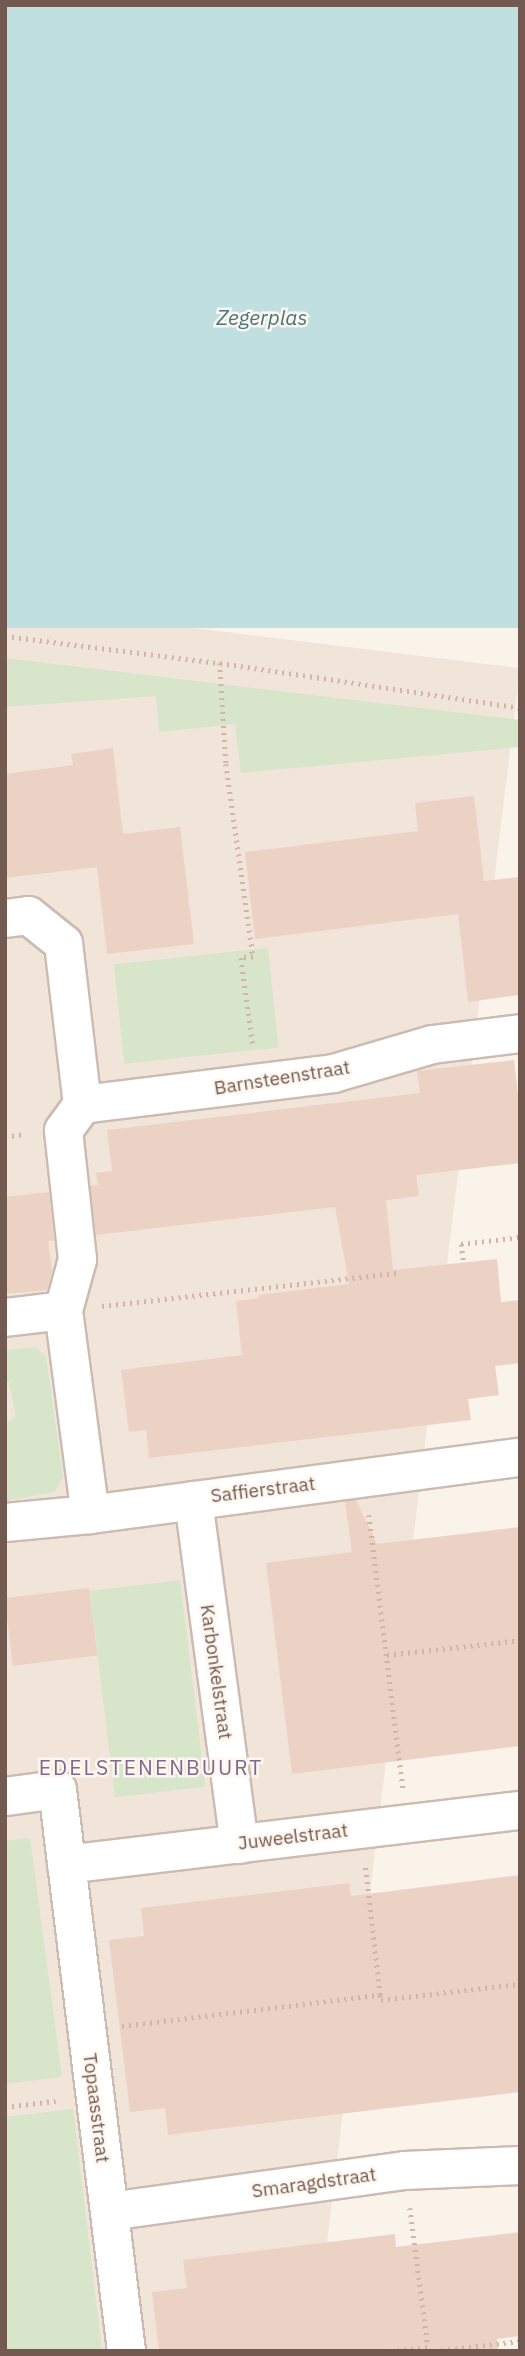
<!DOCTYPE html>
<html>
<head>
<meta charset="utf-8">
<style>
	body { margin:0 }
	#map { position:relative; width:525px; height:2356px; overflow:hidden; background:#faf3ea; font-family:"IBM Plex Sans",sans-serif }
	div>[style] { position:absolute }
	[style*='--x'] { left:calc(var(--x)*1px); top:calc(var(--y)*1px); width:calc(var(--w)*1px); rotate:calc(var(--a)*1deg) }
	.residential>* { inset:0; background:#f1e4d9; transform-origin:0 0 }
	.green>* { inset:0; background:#d7e6ca; transform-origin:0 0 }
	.water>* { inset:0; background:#c0dfe1; transform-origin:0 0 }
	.building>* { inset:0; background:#ecd2c5; transform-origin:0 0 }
	.path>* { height:4.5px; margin-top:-2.25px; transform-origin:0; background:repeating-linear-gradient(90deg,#d1b5a8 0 2px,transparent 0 7px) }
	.roads { filter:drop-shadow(2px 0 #cbbbb1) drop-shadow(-2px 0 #cbbbb1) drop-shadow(0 2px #cbbbb1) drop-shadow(0 -2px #cbbbb1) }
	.minor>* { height:37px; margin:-18.5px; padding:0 18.5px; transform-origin:18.5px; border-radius:18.5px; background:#fff }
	span { translate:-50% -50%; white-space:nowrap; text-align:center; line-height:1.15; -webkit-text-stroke:5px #fdf7f0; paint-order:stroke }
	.street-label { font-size:19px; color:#725a50 }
	.water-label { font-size:21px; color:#49767b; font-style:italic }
	.neighbourhood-label { font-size:21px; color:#7e688d; letter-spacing:2px }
	.frame { position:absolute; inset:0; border:7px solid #725a50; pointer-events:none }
</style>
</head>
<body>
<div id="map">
	<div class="residential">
		<div style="left:5px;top:605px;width:519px;height:1746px;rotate:7deg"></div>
	</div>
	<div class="green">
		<div style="clip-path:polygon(5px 658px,520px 720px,520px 747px,241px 773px,235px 724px,159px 732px,156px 696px,5px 707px)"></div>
		<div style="left:268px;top:948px;width:100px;height:155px;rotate:84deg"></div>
		<div style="clip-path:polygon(36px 1347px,46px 1356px,63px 1477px,55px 1492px,5px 1501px,5px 1424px,16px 1417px,9px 1382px,5px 1382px,5px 1350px)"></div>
		<div style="left:180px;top:1580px;width:208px;height:91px;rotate:83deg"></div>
		<div style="clip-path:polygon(30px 1838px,62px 2077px,5px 2084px,5px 1841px)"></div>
		<div style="clip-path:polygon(73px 2109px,102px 2351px,5px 2351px,5px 2117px)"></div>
	</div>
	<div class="water">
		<div style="left:5px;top:5px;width:515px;height:623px"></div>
	</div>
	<div class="building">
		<div style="clip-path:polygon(113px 748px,123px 834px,180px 827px,194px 944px,107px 954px,97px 867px,5px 878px,5px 774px,73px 765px,71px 754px)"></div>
		<div style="clip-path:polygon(474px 796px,484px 881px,520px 877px,520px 995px,468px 1002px,458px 914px,255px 939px,245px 852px,418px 831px,415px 803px)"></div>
		<div style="clip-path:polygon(514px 1060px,520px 1112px,520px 1163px,416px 1175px,419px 1196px,386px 1200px,393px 1270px,497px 1259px,501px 1302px,520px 1300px,520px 1363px,495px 1366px,499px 1395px,468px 1399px,471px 1420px,149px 1458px,146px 1430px,129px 1432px,121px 1370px,242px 1355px,236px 1301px,259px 1298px,259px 1295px,349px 1284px,335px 1207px,96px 1235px,90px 1186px,98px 1185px,96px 1173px,112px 1171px,107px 1130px,420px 1093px,417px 1071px)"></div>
		<div style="clip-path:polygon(49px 1192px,54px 1240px,48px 1241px,52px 1271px,47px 1290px,5px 1294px,5px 1197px)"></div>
		<div style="clip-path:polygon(356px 1500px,377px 1544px,520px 1527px,520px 1746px,292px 1774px,266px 1563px,352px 1552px,345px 1501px)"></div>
		<div style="left:89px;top:1588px;width:68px;height:85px;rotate:83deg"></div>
		<div style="clip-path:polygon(520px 1875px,520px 2092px,168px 2135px,165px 2108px,130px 2112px,109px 1940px,144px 1936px,141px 1908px,349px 1883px,351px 1896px)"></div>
		<div style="clip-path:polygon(520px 2232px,520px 2336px,497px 2339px,498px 2351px,159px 2351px,152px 2292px,187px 2288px,183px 2260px,395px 2234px,396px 2247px)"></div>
	</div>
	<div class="path">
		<div style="--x:5;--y:636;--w:217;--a:7.2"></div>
		<div style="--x:220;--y:663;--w:303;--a:8.5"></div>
		<div style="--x:220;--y:663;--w:101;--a:86.6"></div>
		<div style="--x:226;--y:764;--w:195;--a:82"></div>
		<div style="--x:253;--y:957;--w:12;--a:175"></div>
		<div style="--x:241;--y:958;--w:89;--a:82.2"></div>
		<div style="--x:5;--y:1137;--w:20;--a:-9"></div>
		<div style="--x:463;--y:1260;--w:16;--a:-97"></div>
		<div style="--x:461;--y:1244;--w:59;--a:-6.8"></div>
		<div style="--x:102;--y:1306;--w:296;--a:-6.4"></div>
		<div style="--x:369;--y:1515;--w:275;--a:82.9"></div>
		<div style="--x:387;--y:1655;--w:134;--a:-6.4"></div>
		<div style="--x:380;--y:1995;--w:5;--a:79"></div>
		<div style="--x:381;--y:2000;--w:140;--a:-6.6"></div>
		<div style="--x:122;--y:2026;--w:260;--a:-6.9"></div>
		<div style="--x:380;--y:1995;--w:130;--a:-96.6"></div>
		<div style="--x:5;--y:2107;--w:51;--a:-6.7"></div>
		<div style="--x:410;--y:2208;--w:139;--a:82.6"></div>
		<div style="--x:390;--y:2351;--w:40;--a:-5.7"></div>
		<div style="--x:434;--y:2351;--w:87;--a:-6.6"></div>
	</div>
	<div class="roads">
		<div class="minor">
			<div style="--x:5;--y:918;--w:23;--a:-7"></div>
			<div style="--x:28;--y:915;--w:45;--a:38.7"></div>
			<div style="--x:63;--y:943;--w:162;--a:83.3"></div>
			<div style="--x:82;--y:1104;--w:32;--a:126"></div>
			<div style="--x:63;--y:1130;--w:130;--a:83.8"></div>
			<div style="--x:77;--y:1259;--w:53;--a:105.4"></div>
			<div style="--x:63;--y:1310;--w:206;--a:82.5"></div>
			<div style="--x:82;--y:1104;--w:253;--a:-7"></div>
			<div style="--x:333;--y:1073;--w:103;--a:-16.3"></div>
			<div style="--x:432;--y:1044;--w:89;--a:-7.1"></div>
			<div style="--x:5;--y:1317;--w:58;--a:-6.9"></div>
			<div style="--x:193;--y:1500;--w:347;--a:82.4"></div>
			<div style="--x:5;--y:1522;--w:85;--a:-5.4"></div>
			<div style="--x:90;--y:1514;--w:434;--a:-7.6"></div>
			<div style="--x:5;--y:1796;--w:52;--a:-7.7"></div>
			<div style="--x:57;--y:1789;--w:566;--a:83"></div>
			<div style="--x:66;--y:1864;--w:457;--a:-6.8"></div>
			<div style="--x:109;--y:2211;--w:298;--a:-7.9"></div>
			<div style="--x:404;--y:2170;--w:116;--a:-2.5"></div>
		</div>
	</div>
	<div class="street-label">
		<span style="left:282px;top:1078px;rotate:-9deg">Barnsteenstraat</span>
		<span style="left:263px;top:1490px;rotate:-7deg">Saffierstraat</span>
		<span style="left:216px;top:1672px;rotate:82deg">Karbonkelstraat</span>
		<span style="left:293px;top:1837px;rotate:-7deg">Juweelstraat</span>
		<span style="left:96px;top:2108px;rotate:83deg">Topaasstraat</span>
		<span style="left:314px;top:2183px;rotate:-8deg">Smaragdstraat</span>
	</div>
	<div class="water-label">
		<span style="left:262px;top:317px">Zegerplas</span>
	</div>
	<div class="neighbourhood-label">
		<span style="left:151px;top:1767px">EDELSTENENBUURT</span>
	</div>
	<div class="frame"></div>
</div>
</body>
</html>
